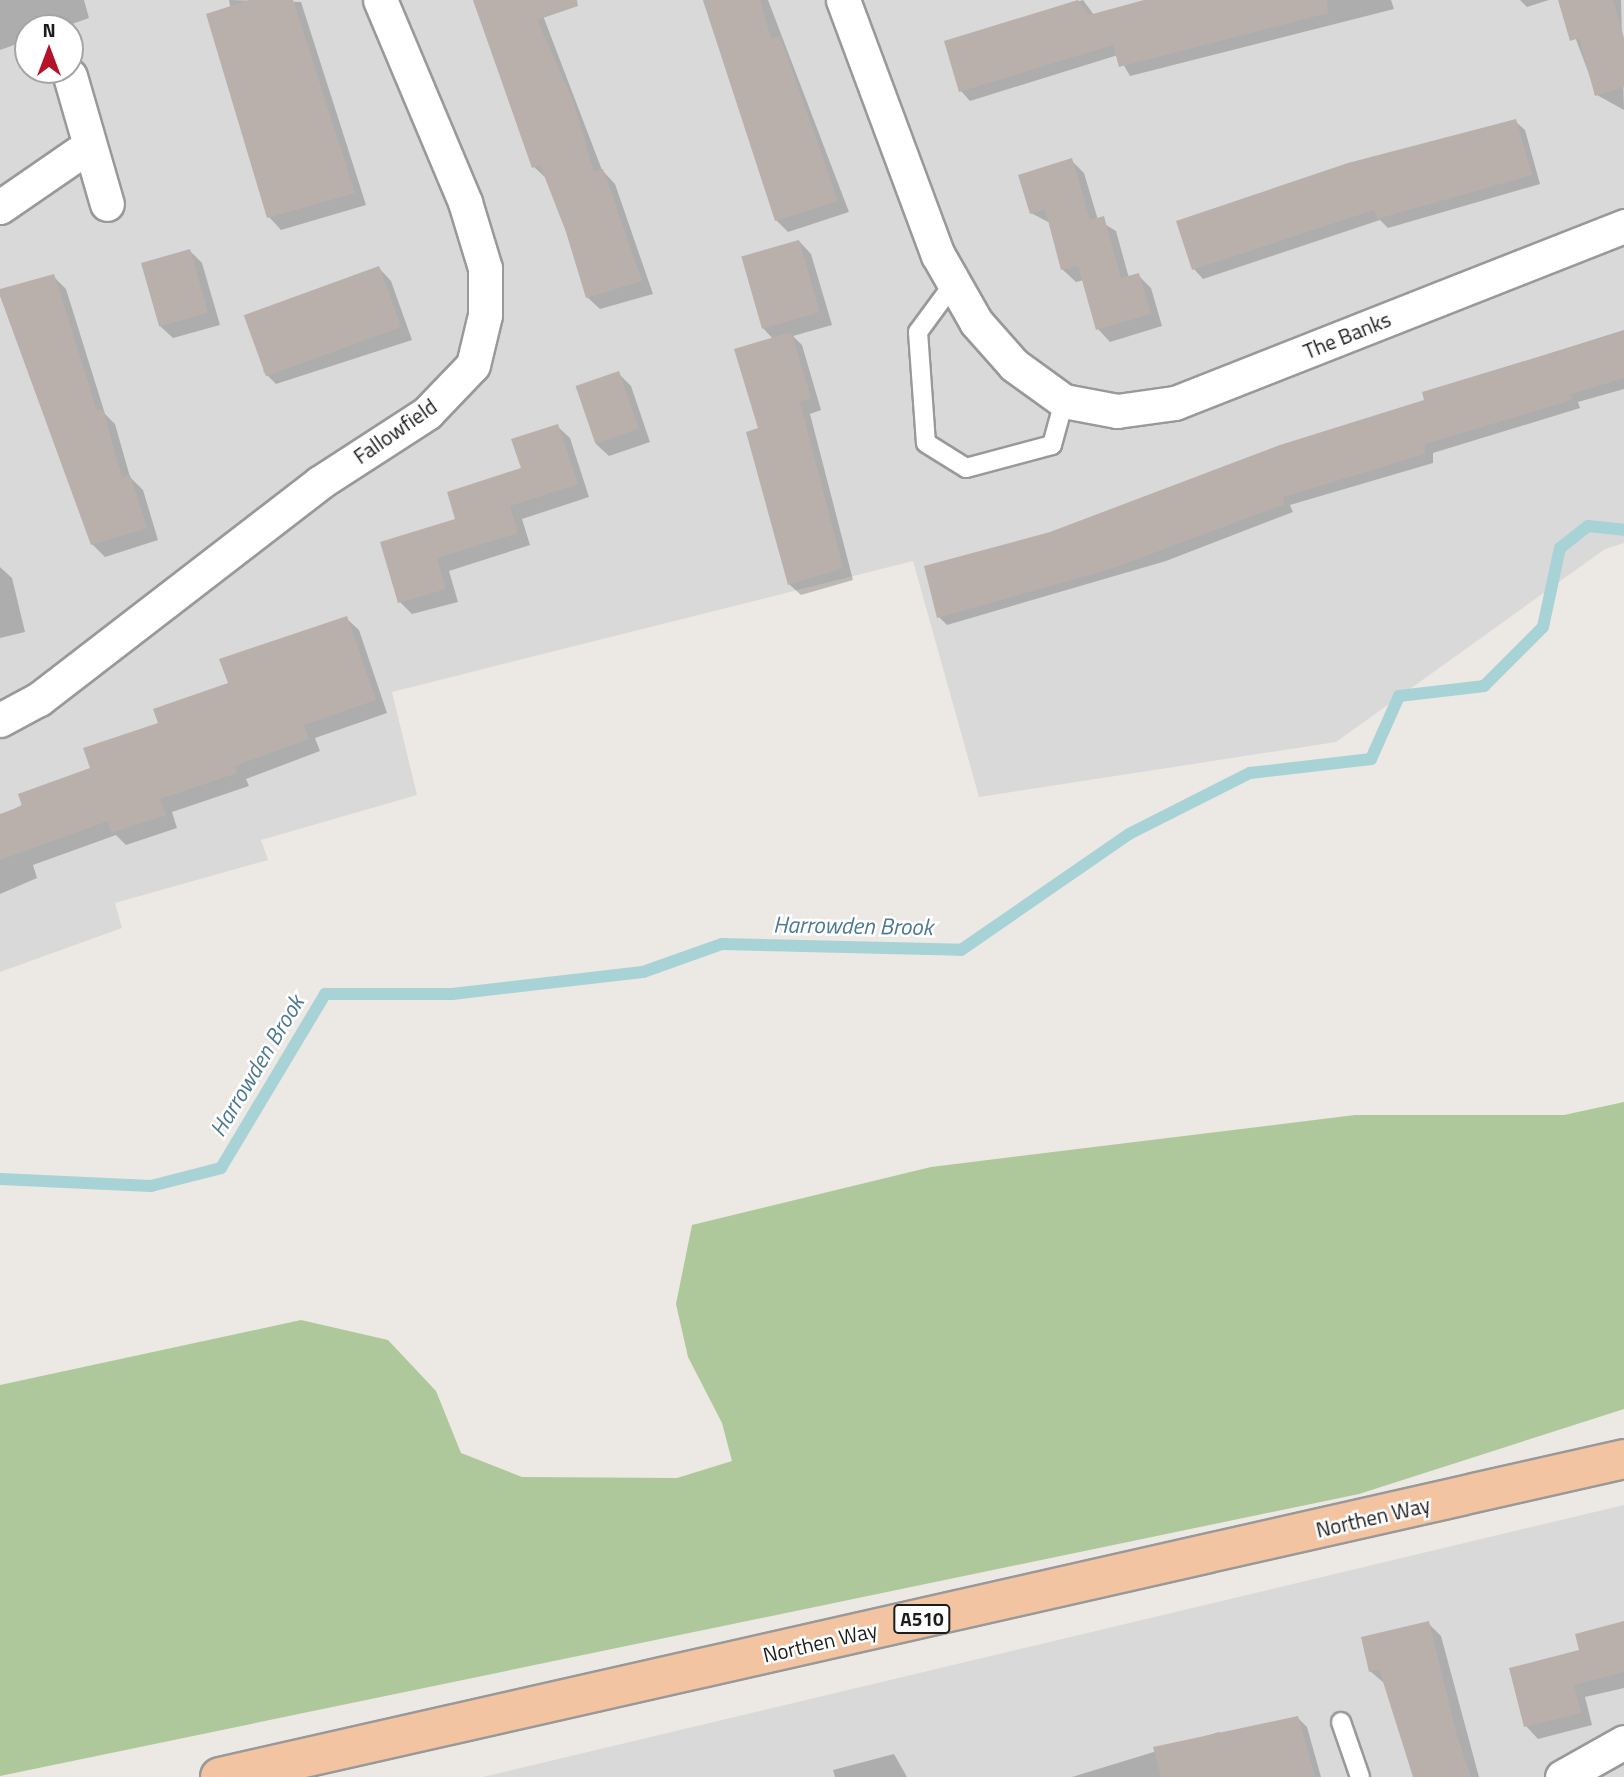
<!DOCTYPE html>
<html>
<head>
<meta charset="utf-8">
<style>
	body { margin:0 }
	#map { position:relative; width:1624px; height:1777px; overflow:hidden; background:#ece8e3; font-family:"Titillium Web",sans-serif }
	div>[style] { position:absolute }
	[style*='--x'] { left:calc(var(--x)*1px); top:calc(var(--y)*1px); width:calc(var(--w)*1px); rotate:calc(var(--a)*1deg) }
	.residential>* { inset:0; background:#dad9d9 }
	.forest>* { inset:0; background:#afc89b }
	.shadow>* { inset:0; background:#0003 }
	.stream>* { height:12px; margin:-6px; padding:0 6px; transform-origin:6px; border-radius:6px; background:#a7d2d6 }
	.building>* { inset:0; background:#b9b0ac; transform-origin:0 0 }
	.roads { filter:drop-shadow(2px 0 #999) drop-shadow(-2px 0 #999) drop-shadow(0 2px #999) drop-shadow(0 -2px #999) }
	.service>* { height:18px; margin:-9px; padding:0 9px; transform-origin:9px; border-radius:9px; background:#fff }
	.minor>* { height:33px; margin:-16.5px; padding:0 16.5px; transform-origin:16.5px; border-radius:16.5px; background:#fff }
	.primary>* { height:38px; margin:-19px; padding:0 19px; transform-origin:19px; border-radius:19px; background:#f2c4a2 }
	span { translate:-50% -50%; white-space:nowrap; text-align:center; line-height:1.15; -webkit-text-stroke:5px #fff; paint-order:stroke }
	.shield-label span { padding:2px 5px; background:#fff; border:2px solid; border-radius:5px; -webkit-text-stroke-width:0 }
	.shield-label { font-size:19px; color:#1c1c1c; font-weight:700 }
	.street-label { font-size:21px; color:#1c1c1c }
	.water-label { font-size:23px; color:#4c7994; font-style:italic }
	.north { position:absolute; left:14px; top:14px; width:70px; height:70px; box-sizing:border-box; background:#fff; border:2px solid #a4a4a4; border-radius:50%; rotate:0deg; font-size:19px; font-weight:700; line-height:28px; text-align:center; color:#1c1c1c }
	.north::after { content:''; display:block; margin:auto; width:24px; height:32px; background:#b5132a; clip-path:polygon(50% 0,100% 100%,50% 72%,0 100%) }
</style>
</head>
<body>
<div id="map">
	<div class="residential">
		<div style="clip-path:polygon(evenodd,0 0,1624px 0,1624px 543px,1605px 549px,1336px 742px,979px 797px,913px 561px,392px 692px,417px 795px,261px 840px,268px 860px,115px 903px,122px 928px,0 972px,0 0,28px 28px,70px 28px,70px 70px,28px 70px,28px 28px)"></div>
		<div style="clip-path:polygon(1624px 1505px,1624px 1777px,483px 1777px)"></div>
	</div>
	<div class="forest">
		<div style="clip-path:polygon(1624px 1102px,1624px 1409px,1359px 1494px,0 1776px,0 1385px,301px 1320px,388px 1340px,436px 1391px,461px 1453px,522px 1477px,677px 1478px,732px 1461px,722px 1423px,688px 1357px,676px 1304px,692px 1225px,931px 1167px,1355px 1115px,1564px 1115px)"></div>
	</div>
	<div class="shadow">
		<div style="clip-path:polygon(0 0,84px 0,89px 18px,61px 28px,28px 28px,28px 40px,0 50px)"></div>
		<div style="clip-path:polygon(229px 0,301px 2px,366px 205px,281px 230px,269px 217px)"></div>
		<div style="clip-path:polygon(473px 0,537px 0,602px 170px,615px 184px,653px 294px,600px 309px,587px 297px,568px 232px,547px 179px,534px 167px)"></div>
		<div style="clip-path:polygon(703px 0,768px 0,849px 212px,788px 232px,776px 220px)"></div>
		<div style="clip-path:polygon(1083px 0,1094px 15px,1156px 0,1391px 0,1394px 9px,1130px 76px,1118px 55px,970px 101px,961px 91px,946px 42px)"></div>
		<div style="clip-path:polygon(1520px 0,1549px 0,1527px 7px)"></div>
		<div style="clip-path:polygon(1561px 0,1621px 0,1624px 110px,1597px 95px)"></div>
		<div style="clip-path:polygon(1515px 121px,1525px 130px,1540px 184px,1388px 228px,1380px 220px,1203px 279px,1194px 269px,1178px 222px)"></div>
		<div style="clip-path:polygon(1071px 160px,1084px 173px,1098px 220px,1116px 231px,1129px 278px,1138px 275px,1151px 288px,1162px 326px,1110px 342px,1098px 329px,1084px 280px,1076px 282px,1063px 270px,1050px 223px,1031px 213px)"></div>
		<div style="clip-path:polygon(799px 241px,811px 254px,832px 325px,793px 336px,802px 345px,821px 410px,810px 414px,853px 580px,801px 595px,789px 584px,760px 429px,773px 339px,763px 328px)"></div>
		<div style="clip-path:polygon(190px 251px,202px 263px,220px 325px,173px 338px,160px 326px)"></div>
		<div style="clip-path:polygon(379px 268px,391px 281px,412px 340px,276px 384px,263px 371px)"></div>
		<div style="clip-path:polygon(53px 276px,66px 289px,105px 414px,115px 424px,130px 477px,143px 490px,158px 540px,105px 557px,92px 544px)"></div>
		<div style="clip-path:polygon(1624px 330px,1624px 389px,1578px 402px,1580px 408px,1433px 453px,1433px 463px,1290px 505px,1293px 512px,1166px 561px,947px 625px,939px 617px,1050px 534px,1426px 401px,1424px 393px)"></div>
		<div style="clip-path:polygon(618px 373px,631px 386px,650px 442px,609px 456px,596px 444px)"></div>
		<div style="clip-path:polygon(557px 426px,570px 438px,589px 497px,522px 519px,530px 545px,449px 571px,458px 602px,412px 614px,400px 602px,457px 520px,523px 469px)"></div>
		<div style="clip-path:polygon(0 567px,12px 578px,25px 632px,0 638px)"></div>
		<div style="clip-path:polygon(346px 618px,359px 630px,387px 713px,315px 738px,320px 751px,246px 779px,249px 786px,172px 812px,177px 828px,126px 845px,116px 835px,33px 865px,37px 878px,0 894px,0 816px,92px 770px)"></div>
		<div style="clip-path:polygon(1428px 1623px,1441px 1636px,1479px 1777px,1414px 1777px,1384px 1683px,1370px 1671px)"></div>
		<div style="clip-path:polygon(1624px 1623px,1624px 1688px,1585px 1697px,1592px 1725px,1538px 1739px,1526px 1726px)"></div>
		<div style="clip-path:polygon(1298px 1718px,1307px 1727px,1321px 1777px,1072px 1777px,1219px 1732px,1225px 1738px)"></div>
		<div style="clip-path:polygon(894px 1754px,907px 1777px,835px 1777px,833px 1770px)"></div>
	</div>
	<div class="stream">
		<div style="--x:0;--y:1179;--w:151;--a:2.7"></div>
		<div style="--x:151;--y:1186;--w:72;--a:-14.4"></div>
		<div style="--x:221;--y:1168;--w:203;--a:-59.1"></div>
		<div style="--x:325;--y:994;--w:127;--a:0"></div>
		<div style="--x:452;--y:994;--w:192;--a:-6.6"></div>
		<div style="--x:643;--y:972;--w:84;--a:-19.5"></div>
		<div style="--x:722;--y:944;--w:239;--a:1.4"></div>
		<div style="--x:961;--y:950;--w:204;--a:-34.6"></div>
		<div style="--x:1129;--y:834;--w:136;--a:-26.8"></div>
		<div style="--x:1250;--y:773;--w:122;--a:-6.6"></div>
		<div style="--x:1371;--y:759;--w:69;--a:-66"></div>
		<div style="--x:1399;--y:696;--w:86;--a:-6.7"></div>
		<div style="--x:1484;--y:686;--w:83;--a:-45"></div>
		<div style="--x:1543;--y:627;--w:81;--a:-77.9"></div>
		<div style="--x:1560;--y:548;--w:36;--a:-38"></div>
		<div style="--x:1588;--y:526;--w:36;--a:6"></div>
	</div>
	<div class="building">
		<div style="clip-path:polygon(249px 0,293px 0,355px 193px,267px 218px,206px 14px)"></div>
		<div style="clip-path:polygon(473px 0,577px 0,578px 6px,537px 20px,573px 101px,594px 172px,603px 169px,642px 281px,586px 298px,566px 232px,540px 165px,532px 168px)"></div>
		<div style="clip-path:polygon(703px 0,760px 0,771px 39px,780px 36px,838px 201px,775px 221px)"></div>
		<div style="clip-path:polygon(1078px 0,1089px 15px,1144px 0,1327px 0,1328px 13px,1119px 67px,1113px 45px,959px 92px,944px 41px)"></div>
		<div style="clip-path:polygon(1558px 0,1613px 0,1624px 38px,1624px 87px,1595px 96px,1579px 38px,1570px 41px)"></div>
		<div style="clip-path:polygon(1516px 119px,1532px 175px,1377px 219px,1374px 210px,1192px 270px,1176px 221px,1348px 163px)"></div>
		<div style="clip-path:polygon(1072px 158px,1090px 220px,1104px 216px,1121px 278px,1139px 273px,1151px 314px,1096px 330px,1078px 266px,1061px 270px,1045px 209px,1030px 214px,1018px 175px)"></div>
		<div style="left:799px;top:240px;width:75px;height:60px;rotate:74deg"></div>
		<div style="left:190px;top:249px;width:66px;height:51px;rotate:74deg"></div>
		<div style="left:379px;top:266px;width:65px;height:144px;rotate:70deg"></div>
		<div style="clip-path:polygon(54px 274px,97px 411px,103px 409px,122px 478px,130px 475px,147px 528px,91px 545px,0 296px,0 289px)"></div>
		<div style="clip-path:polygon(1624px 331px,1624px 378px,1571px 394px,1572px 400px,1425px 444px,1425px 454px,1283px 497px,1285px 504px,1113px 568px,937px 618px,924px 566px,1050px 532px,1280px 445px,1424px 400px,1422px 392px)"></div>
		<div style="clip-path:polygon(791px 332px,811px 398px,800px 402px,843px 568px,788px 585px,746px 432px,758px 428px,734px 349px)"></div>
		<div style="left:619px;top:371px;width:61px;height:46px;rotate:71deg"></div>
		<div style="clip-path:polygon(558px 424px,578px 484px,510px 506px,518px 533px,437px 558px,446px 589px,398px 603px,380px 542px,455px 519px,447px 492px,521px 468px,511px 439px)"></div>
		<div style="clip-path:polygon(347px 616px,376px 700px,304px 725px,309px 739px,235px 766px,237px 773px,160px 799px,166px 815px,111px 833px,108px 821px,0 860px,0 814px,22px 806px,18px 794px,90px 768px,83px 748px,158px 723px,153px 709px,228px 683px,219px 659px)"></div>
		<div style="clip-path:polygon(1429px 1621px,1456px 1732px,1471px 1777px,1413px 1777px,1379px 1669px,1369px 1672px,1361px 1637px)"></div>
		<div style="clip-path:polygon(1624px 1621px,1624px 1672px,1574px 1685px,1581px 1713px,1524px 1727px,1509px 1668px,1579px 1650px,1575px 1634px)"></div>
		<div style="clip-path:polygon(1298px 1716px,1315px 1777px,1161px 1777px,1153px 1747px)"></div>
	</div>
	<div class="roads">
		<div class="service">
			<div style="--x:954;--y:283;--w:61;--a:126.3"></div>
			<div style="--x:918;--y:332;--w:111;--a:85.9"></div>
			<div style="--x:926;--y:443;--w:47;--a:32"></div>
			<div style="--x:966;--y:468;--w:89;--a:-15"></div>
			<div style="--x:1052;--y:445;--w:46;--a:-74.7"></div>
			<div style="--x:1341;--y:1722;--w:58;--a:70.9"></div>
		</div>
		<div class="minor">
			<div style="--x:843;--y:0;--w:272;--a:69.6"></div>
			<div style="--x:938;--y:255;--w:77;--a:60.4"></div>
			<div style="--x:976;--y:322;--w:57;--a:48.5"></div>
			<div style="--x:1014;--y:365;--w:62;--a:35.8"></div>
			<div style="--x:1064;--y:401;--w:54;--a:10.7"></div>
			<div style="--x:1117;--y:411;--w:59;--a:-7.9"></div>
			<div style="--x:1175;--y:403;--w:483;--a:-21.5"></div>
			<div style="--x:70;--y:76;--w:133;--a:73.9"></div>
			<div style="--x:0;--y:207;--w:106;--a:-34.6"></div>
			<div style="--x:0;--y:720;--w:44;--a:-28.3"></div>
			<div style="--x:39;--y:699;--w:354;--a:-37.6"></div>
			<div style="--x:319;--y:483;--w:129;--a:-32.9"></div>
			<div style="--x:427;--y:413;--w:66;--a:-46.2"></div>
			<div style="--x:473;--y:365;--w:51;--a:-76.5"></div>
			<div style="--x:485;--y:315;--w:47;--a:-90"></div>
			<div style="--x:485;--y:268;--w:69;--a:-106.9"></div>
			<div style="--x:465;--y:202;--w:219;--a:-112.8"></div>
			<div style="--x:1562;--y:1777;--w:71;--a:-29.4"></div>
		</div>
		<div class="primary">
			<div style="--x:220;--y:1777;--w:1440;--a:-12.76"></div>
		</div>
	</div>
	<div class="shield-label">
		<span style="left:922px;top:1619px">A510</span>
	</div>
	<div class="street-label">
		<span style="left:1347px;top:335px;rotate:-22deg">The Banks</span>
		<span style="left:395px;top:431px;rotate:-35deg">Fallowfield</span>
		<span style="left:1373px;top:1517px;rotate:-13deg">Northen Way</span>
		<span style="left:820px;top:1642px;rotate:-13deg">Northen Way</span>
	</div>
	<div class="water-label">
		<span style="left:853px;top:926px;rotate:1deg">Harrowden Brook</span>
		<span style="left:257px;top:1066px;rotate:-59deg">Harrowden Brook</span>
	</div>
	<div class="north">N</div>
</div>
</body>
</html>
